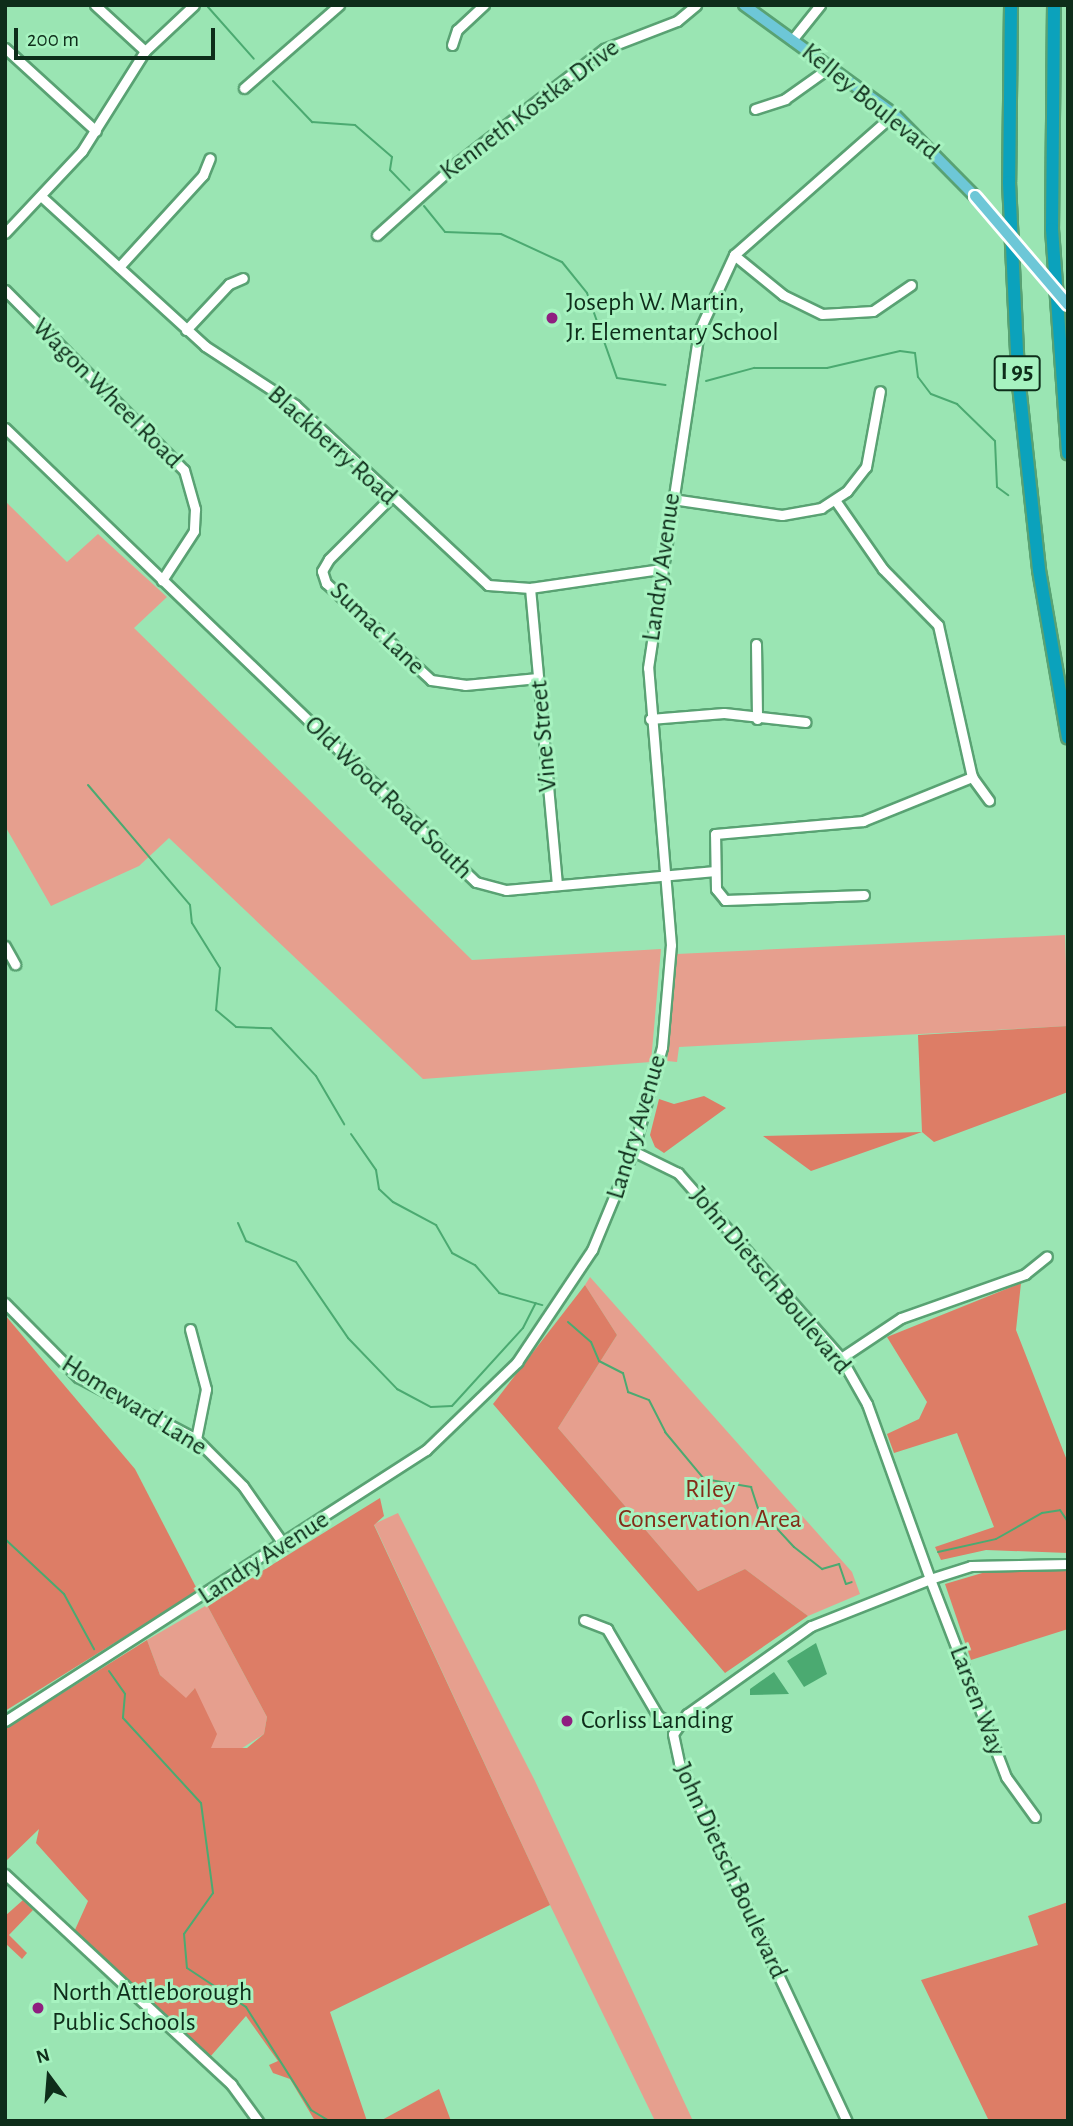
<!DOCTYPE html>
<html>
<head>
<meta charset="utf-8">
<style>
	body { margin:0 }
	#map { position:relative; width:1073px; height:2126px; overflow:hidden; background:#9ae5b3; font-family:"Alegreya Sans",sans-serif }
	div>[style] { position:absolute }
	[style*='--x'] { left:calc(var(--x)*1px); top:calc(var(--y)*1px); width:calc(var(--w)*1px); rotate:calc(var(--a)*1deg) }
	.green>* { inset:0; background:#e69f8e }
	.forest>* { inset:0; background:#dd7d66 }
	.water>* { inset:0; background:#4baa71 }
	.stream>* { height:2px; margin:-1px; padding:0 1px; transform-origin:1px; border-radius:1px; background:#4baa71 }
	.roads { filter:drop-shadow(2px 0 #59a273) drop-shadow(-2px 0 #59a273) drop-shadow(0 2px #59a273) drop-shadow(0 -2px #59a273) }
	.minor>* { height:9px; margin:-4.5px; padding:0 4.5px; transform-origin:4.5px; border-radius:4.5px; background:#fff }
	.major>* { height:10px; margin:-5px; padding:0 5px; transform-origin:5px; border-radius:5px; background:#6dc7d7 }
	.highway>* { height:12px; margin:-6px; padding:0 6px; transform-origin:6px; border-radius:6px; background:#0ba2bc }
	.bridges { filter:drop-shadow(2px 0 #fff) drop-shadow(-2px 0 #fff) drop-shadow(0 2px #fff) drop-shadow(0 -2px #fff) }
	.major-bridge>* { height:10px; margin:-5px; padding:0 5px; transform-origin:5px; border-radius:5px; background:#6dc7d7 }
	.dots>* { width:19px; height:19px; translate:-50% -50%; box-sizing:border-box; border:4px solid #a7f3c0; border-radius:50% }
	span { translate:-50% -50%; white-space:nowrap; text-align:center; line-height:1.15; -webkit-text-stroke:6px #a7f3c0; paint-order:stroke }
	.shield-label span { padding:2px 5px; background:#a7f3c0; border:2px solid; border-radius:5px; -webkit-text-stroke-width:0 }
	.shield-label { font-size:24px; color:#0e2d1a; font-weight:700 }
	.street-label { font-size:26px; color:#0e2d1a }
	.poi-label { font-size:26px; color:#0e2d1a }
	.left { translate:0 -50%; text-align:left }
	.park-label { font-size:26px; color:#832c18 }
	.frame { position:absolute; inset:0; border:7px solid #0e2d1a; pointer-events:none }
	.north { position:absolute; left:14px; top:2042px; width:70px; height:70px; -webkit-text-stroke:5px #a7f3c0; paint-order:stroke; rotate:344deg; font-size:19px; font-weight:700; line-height:28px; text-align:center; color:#0e2d1a }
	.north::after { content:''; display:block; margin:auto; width:24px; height:32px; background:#0e2d1a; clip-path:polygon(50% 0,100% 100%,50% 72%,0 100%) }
	.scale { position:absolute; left:14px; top:28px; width:201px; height:32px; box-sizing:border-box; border:4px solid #0e2d1a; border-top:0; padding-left:9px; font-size:21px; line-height:24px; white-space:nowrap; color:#0e2d1a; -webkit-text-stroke:5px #a7f3c0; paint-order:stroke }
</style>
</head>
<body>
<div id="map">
	<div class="green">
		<div style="clip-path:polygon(5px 501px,67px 562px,98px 534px,167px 597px,134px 628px,472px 960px,661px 949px,651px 1062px,423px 1079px,169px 838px,139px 866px,51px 906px,5px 826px)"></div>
		<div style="clip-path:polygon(1065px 935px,1068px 1026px,679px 1047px,677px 1062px,667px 1061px,677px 954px)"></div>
		<div style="clip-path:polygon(590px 1277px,852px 1572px,860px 1594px,808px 1616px,745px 1569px,698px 1591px,558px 1428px,617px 1335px,585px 1285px)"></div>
		<div style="clip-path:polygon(398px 1513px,535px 1781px,693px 2121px,655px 2121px,550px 1905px,374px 1524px)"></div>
		<div style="clip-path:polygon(207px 1605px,267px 1717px,264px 1734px,236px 1752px,210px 1748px,194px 1689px,186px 1699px,160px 1675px,147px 1640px)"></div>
	</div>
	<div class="forest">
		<div style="clip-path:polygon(1068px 1026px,1068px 1092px,934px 1142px,922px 1132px,811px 1171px,763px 1136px,922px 1132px,918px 1035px)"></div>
		<div style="clip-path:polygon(704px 1096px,726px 1108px,664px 1153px,655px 1147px,650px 1135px,659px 1099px,674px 1104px)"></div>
		<div style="clip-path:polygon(1021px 1283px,1016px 1330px,1068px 1463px,1068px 1553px,986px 1550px,941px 1560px,935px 1547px,994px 1527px,957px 1433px,894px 1453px,887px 1434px,919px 1419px,927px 1402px,887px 1337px)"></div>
		<div style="clip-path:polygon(585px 1285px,617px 1335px,558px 1428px,698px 1591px,745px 1569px,808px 1616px,725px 1673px,493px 1404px)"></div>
		<div style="clip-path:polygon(5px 1315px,135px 1469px,198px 1591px,5px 1711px)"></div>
		<div style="clip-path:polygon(380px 1498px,384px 1516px,374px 1525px,550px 1905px,330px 2012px,367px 2121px,315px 2121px,290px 2079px,273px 2073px,269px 2065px,278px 2061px,246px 2016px,210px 2057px,74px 1932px,88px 1901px,36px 1843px,39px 1829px,5px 1862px,5px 1729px,147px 1640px,160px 1675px,186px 1698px,195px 1688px,217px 1734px,211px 1748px,247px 1748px,264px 1734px,267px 1717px,207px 1605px)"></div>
		<div style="clip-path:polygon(989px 1571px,1068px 1571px,1068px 1629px,971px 1660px,945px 1584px)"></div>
		<div style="clip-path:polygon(23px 1900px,33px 1910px,9px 1935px,27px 1953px,22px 1959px,5px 1943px,5px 1916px)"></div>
		<div style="clip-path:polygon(1068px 1902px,1068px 2121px,989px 2121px,921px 1980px,1038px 1945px,1028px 1916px)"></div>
		<div style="clip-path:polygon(439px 2089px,451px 2121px,380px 2121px)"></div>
	</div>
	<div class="water">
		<div style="clip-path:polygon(816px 1643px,827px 1674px,804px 1687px,787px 1661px)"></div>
		<div style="clip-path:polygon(774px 1672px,789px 1694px,750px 1695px,750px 1689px)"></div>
	</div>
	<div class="stream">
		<div style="--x:208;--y:7;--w:69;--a:48.5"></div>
		<div style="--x:273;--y:81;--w:57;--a:46.4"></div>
		<div style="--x:312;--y:122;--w:43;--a:4"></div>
		<div style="--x:355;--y:125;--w:49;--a:40.9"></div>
		<div style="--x:392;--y:157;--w:13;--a:99"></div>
		<div style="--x:390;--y:170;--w:28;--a:46"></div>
		<div style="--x:424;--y:206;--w:33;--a:51"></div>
		<div style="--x:445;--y:232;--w:56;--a:2"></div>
		<div style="--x:501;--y:234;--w:67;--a:24.7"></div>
		<div style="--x:562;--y:262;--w:40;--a:51"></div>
		<div style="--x:587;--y:293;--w:90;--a:70.6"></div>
		<div style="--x:617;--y:378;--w:49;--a:8.1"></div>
		<div style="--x:706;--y:381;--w:50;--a:-15.2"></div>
		<div style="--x:754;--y:368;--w:73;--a:0"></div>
		<div style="--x:827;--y:368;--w:75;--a:-13.1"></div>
		<div style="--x:900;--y:351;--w:15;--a:8"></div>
		<div style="--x:915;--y:353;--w:24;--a:83"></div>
		<div style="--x:918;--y:377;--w:21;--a:53"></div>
		<div style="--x:931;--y:394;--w:28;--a:21"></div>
		<div style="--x:957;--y:404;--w:53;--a:44.2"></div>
		<div style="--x:995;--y:441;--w:46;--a:87.5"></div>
		<div style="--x:997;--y:487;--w:14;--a:36"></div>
		<div style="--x:88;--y:785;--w:157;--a:49.6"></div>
		<div style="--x:190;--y:905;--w:18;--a:84"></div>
		<div style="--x:192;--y:923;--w:53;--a:58.1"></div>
		<div style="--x:220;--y:968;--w:42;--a:95.4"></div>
		<div style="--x:216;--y:1010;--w:26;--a:40"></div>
		<div style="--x:236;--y:1027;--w:35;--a:2"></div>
		<div style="--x:271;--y:1028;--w:66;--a:46.8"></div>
		<div style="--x:316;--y:1076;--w:56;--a:59.7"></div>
		<div style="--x:351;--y:1134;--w:44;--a:55.2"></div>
		<div style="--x:376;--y:1170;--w:19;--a:81"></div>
		<div style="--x:379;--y:1189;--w:19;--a:43"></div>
		<div style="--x:393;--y:1202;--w:49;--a:28.1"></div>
		<div style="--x:436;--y:1225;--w:32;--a:60"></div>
		<div style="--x:452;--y:1253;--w:26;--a:28"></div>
		<div style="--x:475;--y:1265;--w:37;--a:49"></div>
		<div style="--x:499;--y:1293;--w:45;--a:15.6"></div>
		<div style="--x:238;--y:1223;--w:20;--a:66"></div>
		<div style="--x:246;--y:1241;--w:54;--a:22.8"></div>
		<div style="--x:296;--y:1262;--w:92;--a:55.6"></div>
		<div style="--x:348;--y:1338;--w:71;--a:46.1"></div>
		<div style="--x:397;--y:1389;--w:38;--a:28"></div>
		<div style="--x:431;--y:1407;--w:21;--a:-3"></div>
		<div style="--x:452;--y:1406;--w:105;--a:-47.7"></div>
		<div style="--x:523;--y:1328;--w:28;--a:-63"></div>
		<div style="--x:568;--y:1322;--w:30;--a:41"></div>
		<div style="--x:591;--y:1342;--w:21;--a:67"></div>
		<div style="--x:599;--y:1361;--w:27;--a:27"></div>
		<div style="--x:623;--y:1373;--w:20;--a:75"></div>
		<div style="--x:628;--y:1392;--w:22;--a:21"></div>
		<div style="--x:649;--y:1400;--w:36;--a:63"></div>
		<div style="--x:665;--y:1432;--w:61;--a:50.3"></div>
		<div style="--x:704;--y:1479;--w:48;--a:9.7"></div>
		<div style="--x:751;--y:1487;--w:22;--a:72"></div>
		<div style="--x:758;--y:1508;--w:53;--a:47.3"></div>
		<div style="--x:794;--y:1547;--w:36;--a:38"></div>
		<div style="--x:822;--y:1569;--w:18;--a:-16"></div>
		<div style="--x:839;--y:1564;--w:21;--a:71"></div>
		<div style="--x:846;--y:1584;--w:6;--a:-18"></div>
		<div style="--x:5;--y:1539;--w:81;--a:43"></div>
		<div style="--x:64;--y:1594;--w:63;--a:61.4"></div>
		<div style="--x:938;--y:1552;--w:59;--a:-12.6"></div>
		<div style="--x:996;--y:1539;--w:53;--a:-29.5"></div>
		<div style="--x:1042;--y:1513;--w:18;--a:-9"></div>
		<div style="--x:1060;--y:1510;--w:14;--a:56"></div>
		<div style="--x:109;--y:1671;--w:28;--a:55"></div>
		<div style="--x:125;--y:1694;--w:24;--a:95"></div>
		<div style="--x:123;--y:1718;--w:115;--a:47.5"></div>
		<div style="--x:201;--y:1803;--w:91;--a:82.4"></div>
		<div style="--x:213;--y:1893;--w:50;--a:125.3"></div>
		<div style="--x:184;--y:1934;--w:34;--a:85"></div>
		<div style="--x:187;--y:1968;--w:71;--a:33.5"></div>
		<div style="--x:246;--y:2007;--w:122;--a:57.7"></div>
		<div style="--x:311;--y:2110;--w:21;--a:31"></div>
	</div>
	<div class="roads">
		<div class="minor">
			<div style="--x:95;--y:5;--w:68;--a:42.6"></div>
			<div style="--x:792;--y:40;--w:45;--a:-51.3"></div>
			<div style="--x:452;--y:45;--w:16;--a:-72"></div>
			<div style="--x:457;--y:30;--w:37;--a:-43"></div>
			<div style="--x:5;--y:48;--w:123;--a:42.4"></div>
			<div style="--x:244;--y:88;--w:126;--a:-41.1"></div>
			<div style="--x:755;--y:109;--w:32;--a:-18"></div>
			<div style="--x:785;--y:99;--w:55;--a:-35.4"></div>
			<div style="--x:42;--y:197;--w:221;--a:42.4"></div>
			<div style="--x:205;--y:346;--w:108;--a:33.2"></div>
			<div style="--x:295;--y:405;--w:264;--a:43"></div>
			<div style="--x:488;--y:585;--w:42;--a:4.1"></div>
			<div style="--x:530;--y:588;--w:131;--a:-8.3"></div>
			<div style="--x:5;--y:233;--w:112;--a:-46.8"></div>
			<div style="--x:82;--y:151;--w:118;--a:-57.8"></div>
			<div style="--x:145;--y:51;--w:67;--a:-43.2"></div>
			<div style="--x:377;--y:235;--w:108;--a:-42"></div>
			<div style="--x:457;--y:163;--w:186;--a:-37.8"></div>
			<div style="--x:604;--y:49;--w:78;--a:-21"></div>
			<div style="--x:677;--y:21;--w:25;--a:-40"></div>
			<div style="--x:734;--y:255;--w:63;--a:39.2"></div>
			<div style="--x:783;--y:295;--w:43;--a:26"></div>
			<div style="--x:822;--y:314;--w:51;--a:-3.4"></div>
			<div style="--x:873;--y:311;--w:46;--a:-34.4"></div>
			<div style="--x:119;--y:267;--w:125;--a:-47.6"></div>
			<div style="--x:203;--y:175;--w:18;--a:-68"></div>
			<div style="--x:5;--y:290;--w:254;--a:45.2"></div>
			<div style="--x:184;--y:470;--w:41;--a:74.2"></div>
			<div style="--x:195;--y:509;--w:22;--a:93"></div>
			<div style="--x:194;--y:531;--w:59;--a:123.1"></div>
			<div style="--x:186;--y:330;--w:63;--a:-46.9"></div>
			<div style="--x:229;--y:284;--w:15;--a:-23"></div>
			<div style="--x:5;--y:428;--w:654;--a:43.95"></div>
			<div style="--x:476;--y:882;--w:31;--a:15"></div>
			<div style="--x:506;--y:890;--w:210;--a:-5.2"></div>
			<div style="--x:391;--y:497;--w:88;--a:135"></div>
			<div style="--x:329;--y:559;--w:14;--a:120"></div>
			<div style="--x:322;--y:571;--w:13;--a:72"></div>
			<div style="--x:326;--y:583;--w:143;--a:42.7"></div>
			<div style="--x:431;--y:680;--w:34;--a:8"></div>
			<div style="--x:465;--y:685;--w:73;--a:-5.5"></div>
			<div style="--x:672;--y:499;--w:111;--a:8.3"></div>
			<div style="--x:782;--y:515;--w:40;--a:-10"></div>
			<div style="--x:821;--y:508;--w:31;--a:-33"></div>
			<div style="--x:847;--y:491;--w:31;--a:-52"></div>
			<div style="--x:866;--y:467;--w:77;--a:-79.6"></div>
			<div style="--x:835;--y:500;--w:84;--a:55.2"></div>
			<div style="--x:883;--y:569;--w:78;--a:45.5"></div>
			<div style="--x:938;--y:625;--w:156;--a:77.4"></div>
			<div style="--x:972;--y:777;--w:29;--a:54"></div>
			<div style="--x:530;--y:588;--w:296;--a:84.8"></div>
			<div style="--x:756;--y:644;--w:75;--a:89.2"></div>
			<div style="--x:650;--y:719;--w:74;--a:-4.6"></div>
			<div style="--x:724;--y:713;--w:82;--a:6.3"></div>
			<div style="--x:864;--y:895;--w:139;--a:177.9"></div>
			<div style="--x:725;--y:900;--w:14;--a:-129"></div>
			<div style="--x:716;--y:889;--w:55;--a:-91"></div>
			<div style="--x:715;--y:834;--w:149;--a:-5"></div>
			<div style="--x:863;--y:821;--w:118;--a:-22"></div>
			<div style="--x:5;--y:946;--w:21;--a:61"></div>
			<div style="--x:633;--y:1151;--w:50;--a:26.1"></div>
			<div style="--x:678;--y:1173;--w:247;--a:48.6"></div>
			<div style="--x:841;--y:1358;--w:53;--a:60.5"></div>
			<div style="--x:867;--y:1404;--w:186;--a:70.2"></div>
			<div style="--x:930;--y:1579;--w:128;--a:158.4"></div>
			<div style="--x:811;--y:1626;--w:152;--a:144.6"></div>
			<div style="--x:687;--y:1714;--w:24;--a:125"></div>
			<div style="--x:673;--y:1734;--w:30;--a:78"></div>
			<div style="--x:679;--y:1763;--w:395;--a:64.9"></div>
			<div style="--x:5;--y:1303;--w:104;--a:45.4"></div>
			<div style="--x:78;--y:1377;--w:133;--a:27.7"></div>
			<div style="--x:196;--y:1439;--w:66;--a:45"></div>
			<div style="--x:243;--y:1486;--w:72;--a:55.2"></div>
			<div style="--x:190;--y:1329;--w:62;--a:75.1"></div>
			<div style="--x:206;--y:1389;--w:51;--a:101.3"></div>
			<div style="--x:841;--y:1358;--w:72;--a:-33.7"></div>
			<div style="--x:901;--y:1318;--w:132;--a:-19.5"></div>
			<div style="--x:1025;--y:1274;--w:28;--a:-39"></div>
			<div style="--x:584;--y:1620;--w:25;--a:21"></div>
			<div style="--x:607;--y:1629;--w:101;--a:59.6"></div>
			<div style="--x:658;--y:1716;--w:21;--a:29"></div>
			<div style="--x:5;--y:1721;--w:501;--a:-32.77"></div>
			<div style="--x:426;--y:1450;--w:127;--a:-44"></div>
			<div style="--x:517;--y:1362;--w:135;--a:-56.2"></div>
			<div style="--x:592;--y:1250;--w:107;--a:-67.5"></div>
			<div style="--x:633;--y:1151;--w:108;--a:-74.4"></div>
			<div style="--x:662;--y:1047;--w:102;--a:-85"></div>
			<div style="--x:671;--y:945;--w:278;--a:-94.7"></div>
			<div style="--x:648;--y:668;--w:341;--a:-81.4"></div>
			<div style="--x:699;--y:331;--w:84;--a:-65.3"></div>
			<div style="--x:734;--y:255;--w:213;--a:-41.4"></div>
			<div style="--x:1035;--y:1817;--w:49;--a:-125.9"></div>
			<div style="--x:1006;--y:1777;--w:212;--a:-111"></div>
			<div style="--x:930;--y:1579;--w:43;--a:-17.6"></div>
			<div style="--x:971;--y:1566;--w:97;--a:-1.2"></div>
			<div style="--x:5;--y:1874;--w:309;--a:42.9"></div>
			<div style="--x:231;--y:2084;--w:46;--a:53.9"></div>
		</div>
		<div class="major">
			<div style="--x:744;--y:5;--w:185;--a:36"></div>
			<div style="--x:894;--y:114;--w:115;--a:45.4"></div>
		</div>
		<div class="highway">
			<div style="--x:1011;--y:5;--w:177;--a:90.6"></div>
			<div style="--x:1009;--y:182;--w:194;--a:87.3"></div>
			<div style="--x:1018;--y:376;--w:195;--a:83.8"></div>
			<div style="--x:1039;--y:570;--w:170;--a:80.2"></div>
			<div style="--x:1054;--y:5;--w:224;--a:90.5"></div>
			<div style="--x:1052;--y:229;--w:225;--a:85.9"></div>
		</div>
	</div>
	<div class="bridges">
		<div class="major-bridge">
			<div style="--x:975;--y:196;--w:143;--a:49.5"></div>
		</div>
	</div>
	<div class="dots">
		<div style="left:552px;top:318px;background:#8f1f80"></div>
		<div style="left:567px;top:1721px;background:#8f1f80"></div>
		<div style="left:38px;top:2008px;background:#8f1f80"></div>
	</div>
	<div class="shield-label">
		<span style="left:1017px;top:373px">I 95</span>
	</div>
	<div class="street-label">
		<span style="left:870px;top:102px;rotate:39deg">Kelley Boulevard</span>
		<span style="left:530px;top:110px;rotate:-37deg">Kenneth Kostka Drive</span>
		<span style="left:107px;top:394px;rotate:45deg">Wagon Wheel Road</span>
		<span style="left:332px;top:446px;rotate:42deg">Blackberry Road</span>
		<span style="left:662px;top:567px;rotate:-82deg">Landry Avenue</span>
		<span style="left:377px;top:629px;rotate:44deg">Sumac Lane</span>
		<span style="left:544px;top:736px;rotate:-95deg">Vine Street</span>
		<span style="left:388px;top:798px;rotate:44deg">Old Wood Road South</span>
		<span style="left:637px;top:1127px;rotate:-73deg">Landry Avenue</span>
		<span style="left:770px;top:1281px;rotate:50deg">John Dietsch Boulevard</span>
		<span style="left:134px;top:1406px;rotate:32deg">Homeward Lane</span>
		<span style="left:264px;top:1558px;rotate:-33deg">Landry Avenue</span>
		<span style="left:977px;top:1701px;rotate:69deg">Larsen Way</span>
		<span style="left:730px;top:1871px;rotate:65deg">John Dietsch Boulevard</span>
	</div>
	<div class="poi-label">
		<span class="left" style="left:566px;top:318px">Joseph W. Martin,<br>Jr. Elementary School</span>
		<span class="left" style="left:581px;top:1721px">Corliss Landing</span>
		<span class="left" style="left:52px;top:2008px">North Attleborough<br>Public Schools</span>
	</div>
	<div class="park-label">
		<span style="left:710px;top:1505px">Riley<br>Conservation Area</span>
	</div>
	<div class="frame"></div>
	<div class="north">N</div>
	<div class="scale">200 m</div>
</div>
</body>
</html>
